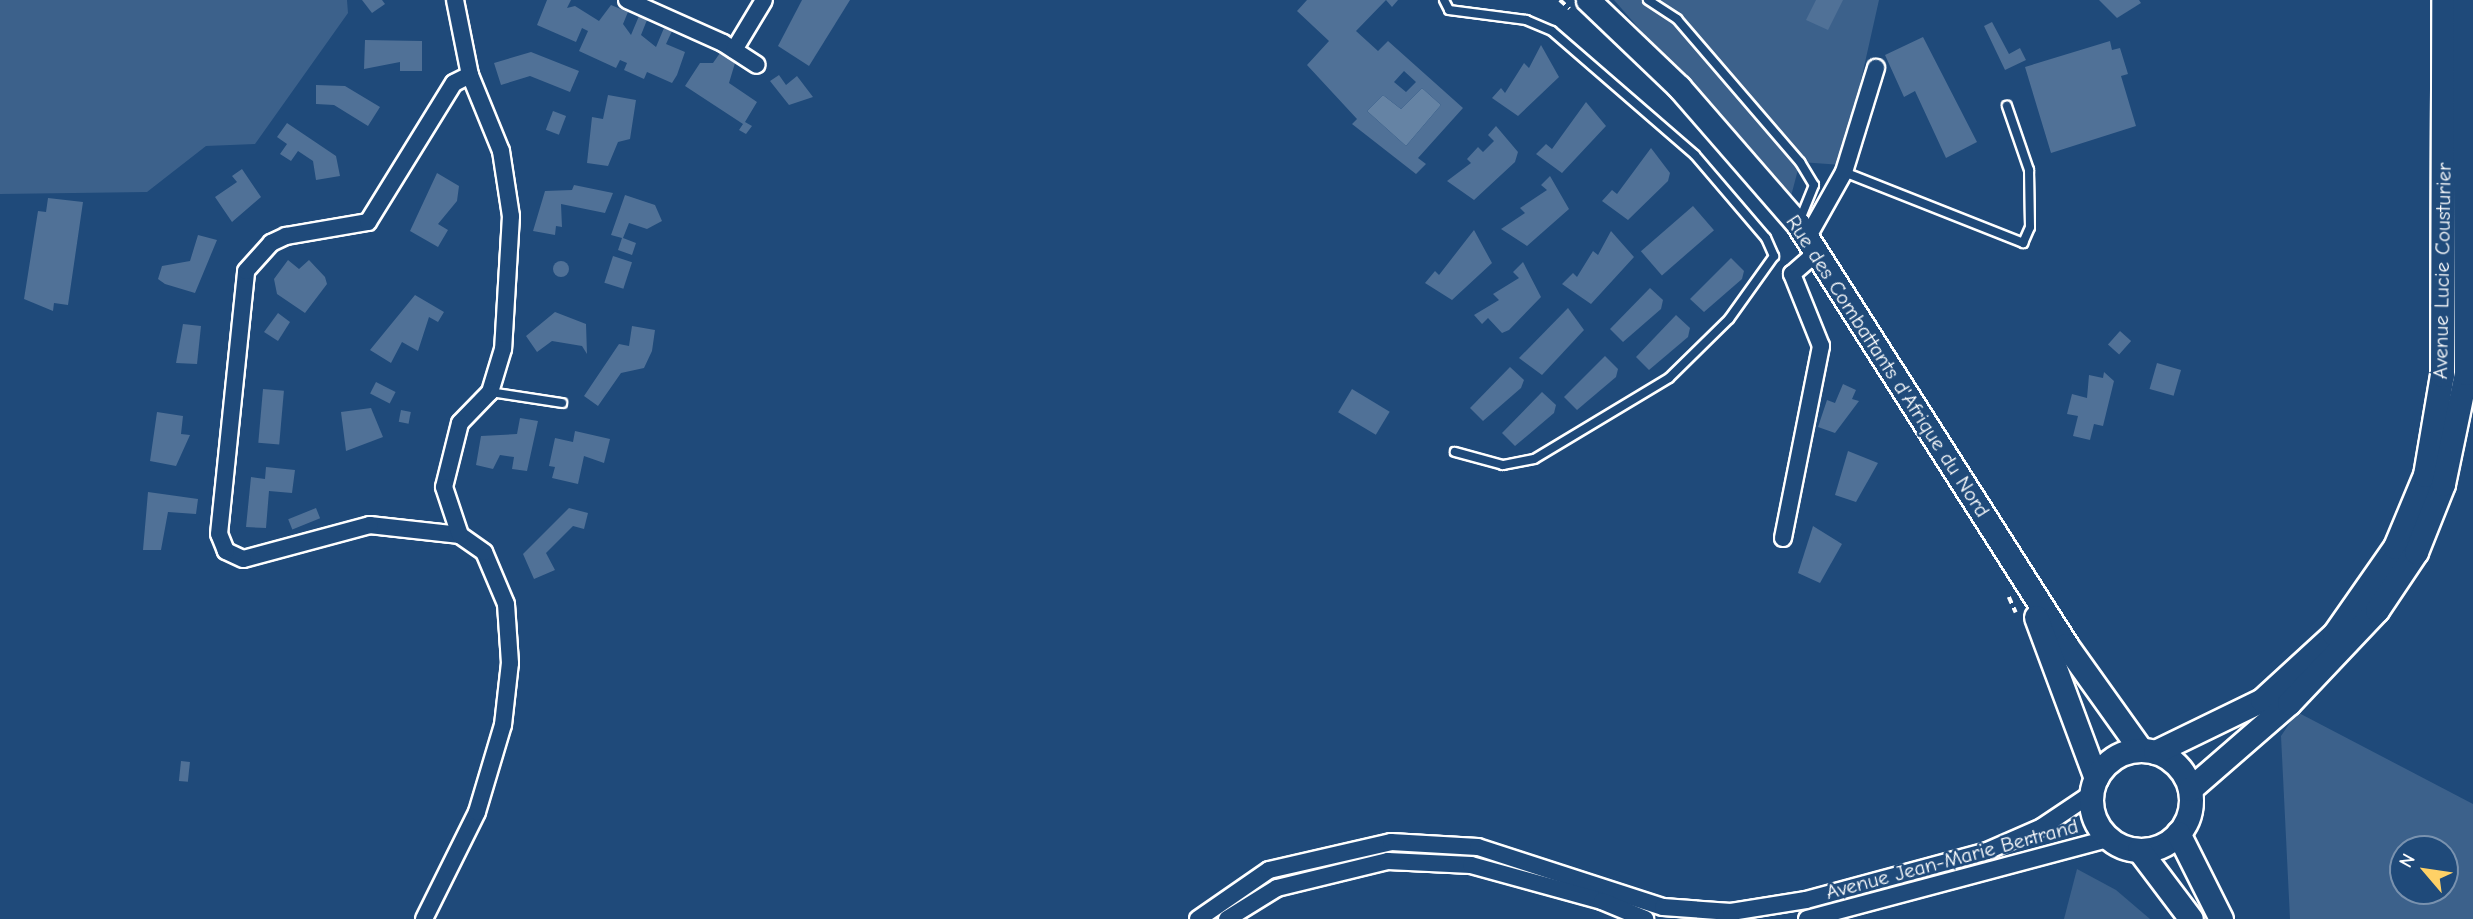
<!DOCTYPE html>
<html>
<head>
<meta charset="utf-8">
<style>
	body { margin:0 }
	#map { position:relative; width:2473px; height:919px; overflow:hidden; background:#1f4a7a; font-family:"Comic Neue",sans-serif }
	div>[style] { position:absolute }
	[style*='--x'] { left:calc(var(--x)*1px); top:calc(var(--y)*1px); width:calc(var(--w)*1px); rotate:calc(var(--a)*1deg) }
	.green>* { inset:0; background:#3c618b }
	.water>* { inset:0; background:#6583a4 }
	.building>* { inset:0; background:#507197; transform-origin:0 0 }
	.round { border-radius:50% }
	.path>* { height:3.5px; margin-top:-1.75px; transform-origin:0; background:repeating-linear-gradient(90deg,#fff 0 7px,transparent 0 12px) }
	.roads { filter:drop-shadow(2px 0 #fff) drop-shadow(-2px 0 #fff) drop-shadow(0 2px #fff) drop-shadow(0 -2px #fff) }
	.service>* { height:8px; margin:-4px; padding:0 4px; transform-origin:4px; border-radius:4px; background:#1f4a7a }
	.minor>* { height:16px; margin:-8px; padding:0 8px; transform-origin:8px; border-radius:8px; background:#1f4a7a }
	.secondary>* { height:23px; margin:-11.5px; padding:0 11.5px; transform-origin:11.5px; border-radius:11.5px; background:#1f4a7a }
	.secondary>.ring { margin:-11.5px; padding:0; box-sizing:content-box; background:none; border:23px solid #1f4a7a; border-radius:50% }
	span { translate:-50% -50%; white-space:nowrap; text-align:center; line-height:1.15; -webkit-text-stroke:5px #1f4a7a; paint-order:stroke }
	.street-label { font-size:21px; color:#fff }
	.north { position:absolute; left:2389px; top:835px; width:70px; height:70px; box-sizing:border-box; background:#1f4a7a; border:2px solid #7992af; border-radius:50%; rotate:299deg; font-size:19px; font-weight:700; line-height:28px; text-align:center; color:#fff }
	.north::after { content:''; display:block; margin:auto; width:24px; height:32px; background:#ffd166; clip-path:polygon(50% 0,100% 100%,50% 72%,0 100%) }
</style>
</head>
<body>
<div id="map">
	<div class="green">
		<div style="clip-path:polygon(0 0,347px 0,348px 13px,255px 144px,206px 146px,147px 192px,0 194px)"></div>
		<div style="clip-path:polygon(1614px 0,1879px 0,1842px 165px,1800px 162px,1790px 200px)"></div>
		<div style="clip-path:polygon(evenodd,2297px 712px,2473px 804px,2473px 919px,2290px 919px,2281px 736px,2297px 712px,2403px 849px,2445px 849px,2445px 891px,2403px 891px,2403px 849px)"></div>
		<div style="clip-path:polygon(2077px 869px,2116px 890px,2150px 919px,2064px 919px)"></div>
	</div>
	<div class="water">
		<div style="clip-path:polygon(1422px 88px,1441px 105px,1406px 146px,1367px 111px,1383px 95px,1401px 109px)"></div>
	</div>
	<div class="building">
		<div style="clip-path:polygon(362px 0,382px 0,385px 4px,372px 13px)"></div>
		<div style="clip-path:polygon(547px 0,571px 0,567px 8px,575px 6px,599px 21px,611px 5px,628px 12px,623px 24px,631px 35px,639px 16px,647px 20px,641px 35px,656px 47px,664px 28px,672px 31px,666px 44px,685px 52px,677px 75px,672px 83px,647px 72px,644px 79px,624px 70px,627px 63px,620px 60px,616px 68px,579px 51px,588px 31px,582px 28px,576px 42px,537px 25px)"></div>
		<div style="clip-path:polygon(802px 0,850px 0,809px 66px,778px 46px)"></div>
		<div style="clip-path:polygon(evenodd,1307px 0,1398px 0,1392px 7px,1386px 0,1356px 31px,1378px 51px,1388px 41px,1463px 108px,1418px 158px,1426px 164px,1416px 174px,1352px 124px,1357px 119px,1307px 65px,1329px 41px,1297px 11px,1307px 0,1404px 71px,1416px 82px,1406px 92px,1394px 82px,1404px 71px,1307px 0,1422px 88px,1441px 105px,1406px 146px,1367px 111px,1383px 95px,1401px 109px,1422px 88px)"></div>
		<div style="clip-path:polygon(1816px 0,1843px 0,1828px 30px,1806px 20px)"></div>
		<div style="clip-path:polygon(2099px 0,2139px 0,2141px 3px,2117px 18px)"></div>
		<div style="clip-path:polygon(1992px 22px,2009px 54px,2020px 48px,2026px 60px,2005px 70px,1984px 26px)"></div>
		<div style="clip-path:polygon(1923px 37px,1977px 142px,1946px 158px,1915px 91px,1904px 97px,1885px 55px)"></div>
		<div style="clip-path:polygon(365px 40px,422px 41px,422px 71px,400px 71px,400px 62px,364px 69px)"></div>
		<div style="clip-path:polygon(2110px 41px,2112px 50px,2120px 48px,2128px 74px,2121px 76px,2136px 126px,2051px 153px,2025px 67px)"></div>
		<div style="clip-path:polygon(1541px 45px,1559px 77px,1518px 116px,1492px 98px,1501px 88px,1505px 93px,1524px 63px,1529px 68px)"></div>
		<div style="clip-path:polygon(531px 52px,579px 71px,570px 92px,530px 76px,501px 85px,494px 63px)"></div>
		<div style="clip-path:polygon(720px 53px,735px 63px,729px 83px,757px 102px,745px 122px,752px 126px,746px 134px,739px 130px,743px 124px,685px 86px,700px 63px,713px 63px)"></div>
		<div style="clip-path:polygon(779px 75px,786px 85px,797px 76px,813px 97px,789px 105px,770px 81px)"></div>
		<div style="clip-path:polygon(316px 85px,345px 86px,380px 107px,368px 126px,334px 105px,316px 104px)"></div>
		<div style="clip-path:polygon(608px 95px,636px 100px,630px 139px,618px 142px,608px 166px,587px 163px,592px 117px,603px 119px)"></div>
		<div style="clip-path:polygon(1586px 102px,1606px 126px,1562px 173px,1536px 154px,1546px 144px,1552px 149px)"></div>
		<div style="left:553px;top:111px;width:14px;height:20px;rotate:21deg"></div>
		<div style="clip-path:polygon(287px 123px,336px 156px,340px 176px,316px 180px,313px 161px,298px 151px,291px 161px,280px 154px,287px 144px,277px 137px)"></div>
		<div style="clip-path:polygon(1496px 126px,1518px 152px,1515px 162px,1474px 200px,1447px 181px,1471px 163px,1467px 159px,1478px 147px,1483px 152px,1494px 141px,1488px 135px)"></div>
		<div style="clip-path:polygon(1651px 148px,1670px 173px,1668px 181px,1628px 220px,1602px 201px,1612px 190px,1617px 194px)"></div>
		<div style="clip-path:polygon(242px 169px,261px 197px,232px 222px,215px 197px,237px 182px,232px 176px)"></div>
		<div style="clip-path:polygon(437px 173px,459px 186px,457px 201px,438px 224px,448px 230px,438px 247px,410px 231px)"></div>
		<div style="clip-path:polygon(1550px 176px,1569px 209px,1527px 246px,1501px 229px,1525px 213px,1520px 208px,1547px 190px,1541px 185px)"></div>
		<div style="clip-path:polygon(574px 185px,613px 193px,605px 213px,561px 204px,562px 227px,556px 226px,555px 235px,533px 231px,545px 191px,572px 190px)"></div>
		<div style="clip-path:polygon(625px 195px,655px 205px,662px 221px,647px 229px,629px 223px,623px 238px,636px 243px,632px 255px,618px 250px,622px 238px,611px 235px)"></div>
		<div style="clip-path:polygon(48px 198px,83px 202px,68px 305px,54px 303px,53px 311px,24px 299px,38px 211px,46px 212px)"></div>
		<div style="left:1693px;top:206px;width:32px;height:69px;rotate:49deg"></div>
		<div style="clip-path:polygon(1474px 230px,1492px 263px,1452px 300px,1425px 283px,1435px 271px,1439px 275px)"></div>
		<div style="clip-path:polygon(1611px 231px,1634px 257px,1591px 304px,1562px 284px,1573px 273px,1577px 277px,1593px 251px,1598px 255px)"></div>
		<div style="clip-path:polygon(198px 235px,217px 240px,195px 293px,165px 284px,158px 279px,162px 266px,190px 261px)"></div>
		<div style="left:613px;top:256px;width:20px;height:28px;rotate:18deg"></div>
		<div style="clip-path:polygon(1731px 258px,1744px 271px,1742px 279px,1704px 312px,1690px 299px)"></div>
		<div style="clip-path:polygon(288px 260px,299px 269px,309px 260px,325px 277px,327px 284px,305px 313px,277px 294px,274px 279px)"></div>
		<div class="round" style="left:553px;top:261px;width:16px;height:16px"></div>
		<div style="clip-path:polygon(1523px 262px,1541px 297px,1509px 330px,1502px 333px,1488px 318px,1482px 324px,1474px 315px,1499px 300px,1493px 294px,1519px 278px,1513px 272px)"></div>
		<div style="clip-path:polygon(1650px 288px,1663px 300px,1661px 309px,1623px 342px,1610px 329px)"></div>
		<div style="clip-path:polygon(415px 295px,444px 312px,438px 322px,429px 317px,418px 351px,402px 342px,391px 363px,370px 350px)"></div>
		<div style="clip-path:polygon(1568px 308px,1584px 330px,1542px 375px,1519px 358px)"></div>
		<div style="clip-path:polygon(555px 312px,586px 324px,587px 354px,582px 346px,552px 341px,537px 352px,526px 336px)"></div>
		<div style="clip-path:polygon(278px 313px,290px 322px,278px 341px,264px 332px)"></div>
		<div style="clip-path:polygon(1676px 315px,1690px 328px,1688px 337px,1649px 370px,1636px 357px)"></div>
		<div style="clip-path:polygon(183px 324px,201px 326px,197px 364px,176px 363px)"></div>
		<div style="clip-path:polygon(632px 326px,655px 330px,652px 351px,644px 368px,621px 373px,598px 406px,584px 396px,619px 344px,629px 346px)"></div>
		<div style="left:2120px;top:331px;width:15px;height:18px;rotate:42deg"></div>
		<div style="clip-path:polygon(1605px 356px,1618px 369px,1616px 377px,1577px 410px,1564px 397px)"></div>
		<div style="left:2157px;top:363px;width:25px;height:27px;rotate:16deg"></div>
		<div style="clip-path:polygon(1510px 367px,1524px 380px,1521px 388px,1483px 421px,1470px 408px)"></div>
		<div style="clip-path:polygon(2104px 372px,2114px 381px,2103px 426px,2094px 424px,2090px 440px,2073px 436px,2078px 416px,2067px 414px,2072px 394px,2087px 398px,2089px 375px,2103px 378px)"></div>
		<div style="left:376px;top:382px;width:22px;height:13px;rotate:27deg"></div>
		<div style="clip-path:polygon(1843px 384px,1856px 390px,1852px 399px,1859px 401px,1835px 433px,1818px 427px,1827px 400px,1835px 403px)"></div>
		<div style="left:263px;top:389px;width:21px;height:54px;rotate:5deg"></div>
		<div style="left:1352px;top:389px;width:44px;height:27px;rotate:31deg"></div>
		<div style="clip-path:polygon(1542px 392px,1556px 405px,1554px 413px,1515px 446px,1502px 433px)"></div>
		<div style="clip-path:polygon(371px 408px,383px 437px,346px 451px,341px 412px)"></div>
		<div style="left:401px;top:410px;width:10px;height:12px;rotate:11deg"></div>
		<div style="clip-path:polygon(157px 412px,183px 416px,181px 434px,190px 435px,176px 466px,150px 461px)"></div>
		<div style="clip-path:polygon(520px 418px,538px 421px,527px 471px,512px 469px,514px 457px,500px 455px,493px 469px,476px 465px,481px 436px,517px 434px)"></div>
		<div style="clip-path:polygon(575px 431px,610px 439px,604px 463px,584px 456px,578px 484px,552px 478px,555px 467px,549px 466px,555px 438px,573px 442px)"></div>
		<div style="clip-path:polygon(1848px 451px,1878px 463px,1856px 502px,1835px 495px)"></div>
		<div style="clip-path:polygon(266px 467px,295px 470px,292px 493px,269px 491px,266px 528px,246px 527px,251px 477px,265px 479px)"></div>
		<div style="clip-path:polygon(148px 492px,198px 499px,196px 514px,168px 512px,161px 550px,143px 550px)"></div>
		<div style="left:316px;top:508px;width:11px;height:30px;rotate:68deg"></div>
		<div style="clip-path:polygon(569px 508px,588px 513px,584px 529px,573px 526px,546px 553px,555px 570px,534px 579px,523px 554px)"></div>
		<div style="clip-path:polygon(1813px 526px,1842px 544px,1820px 583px,1798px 573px)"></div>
		<div style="left:181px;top:761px;width:9px;height:20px;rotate:6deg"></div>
	</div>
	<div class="path">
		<div style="--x:1560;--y:0;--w:13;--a:42"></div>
		<div style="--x:2009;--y:597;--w:17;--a:66"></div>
	</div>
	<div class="roads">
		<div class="service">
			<div style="--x:1444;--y:0;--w:11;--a:63"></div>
			<div style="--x:1449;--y:10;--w:78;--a:7.4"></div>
			<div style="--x:1526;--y:20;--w:28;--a:23"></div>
			<div style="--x:1552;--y:31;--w:189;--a:40.9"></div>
			<div style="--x:1695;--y:155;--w:109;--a:49.5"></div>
			<div style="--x:1766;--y:238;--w:20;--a:66"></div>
			<div style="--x:1774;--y:256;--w:77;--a:125.5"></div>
			<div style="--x:1729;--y:319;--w:84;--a:135.5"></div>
			<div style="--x:1669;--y:378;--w:157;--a:149"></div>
			<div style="--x:1534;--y:459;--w:32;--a:169"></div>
			<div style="--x:1503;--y:465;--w:50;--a:-164.8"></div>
			<div style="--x:1648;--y:0;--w:35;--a:33"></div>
			<div style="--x:1677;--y:19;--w:189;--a:49.3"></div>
			<div style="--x:1800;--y:162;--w:27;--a:59"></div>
			<div style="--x:1814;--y:185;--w:40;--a:112"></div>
			<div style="--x:1844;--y:172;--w:193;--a:21.6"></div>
			<div style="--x:2023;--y:243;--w:17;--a:-66"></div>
			<div style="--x:2030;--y:227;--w:57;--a:-91"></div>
			<div style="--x:2029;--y:170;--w:68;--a:-109"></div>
			<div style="--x:490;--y:392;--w:73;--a:8.7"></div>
		</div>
		<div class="minor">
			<div style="--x:455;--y:0;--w:76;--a:78.7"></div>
			<div style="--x:627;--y:0;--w:105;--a:24.1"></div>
			<div style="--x:723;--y:43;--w:40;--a:32.9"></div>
			<div style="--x:734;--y:50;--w:58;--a:-59"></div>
			<div style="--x:1807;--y:238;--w:76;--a:-60.7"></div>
			<div style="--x:1844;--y:172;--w:109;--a:-72.9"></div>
			<div style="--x:1783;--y:538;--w:196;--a:-78.8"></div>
			<div style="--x:1821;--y:346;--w:78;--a:-111.9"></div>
			<div style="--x:1792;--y:274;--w:33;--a:-41"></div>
			<div style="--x:424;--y:919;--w:119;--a:-63.6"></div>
			<div style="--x:477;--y:812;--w:91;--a:-73.4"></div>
			<div style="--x:503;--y:725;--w:62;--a:-83.6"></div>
			<div style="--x:510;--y:663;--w:59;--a:-93.9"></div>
			<div style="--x:506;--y:604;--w:56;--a:-112.9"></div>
			<div style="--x:484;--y:552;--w:29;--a:-145"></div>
			<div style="--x:460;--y:535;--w:91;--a:-173.7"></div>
			<div style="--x:370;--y:525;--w:131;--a:165"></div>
			<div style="--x:243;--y:559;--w:19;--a:-155"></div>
			<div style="--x:226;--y:551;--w:18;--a:-112"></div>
			<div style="--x:219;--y:534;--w:264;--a:-84.1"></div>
			<div style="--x:246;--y:271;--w:38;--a:-48"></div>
			<div style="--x:271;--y:243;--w:17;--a:-25"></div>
			<div style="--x:286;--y:236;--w:83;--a:-9.7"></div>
			<div style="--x:368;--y:222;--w:163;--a:-58.3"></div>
			<div style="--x:454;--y:83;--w:18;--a:-27"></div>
			<div style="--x:470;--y:75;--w:82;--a:67.8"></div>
			<div style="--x:501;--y:151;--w:66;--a:81.3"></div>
			<div style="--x:511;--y:216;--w:133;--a:93.4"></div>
			<div style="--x:503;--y:349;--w:45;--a:106.8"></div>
			<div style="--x:490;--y:392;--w:43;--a:134.1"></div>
			<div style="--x:460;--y:423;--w:66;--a:104"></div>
			<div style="--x:444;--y:487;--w:51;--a:71.6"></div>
			<div style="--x:1198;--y:919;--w:86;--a:-34.6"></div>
			<div style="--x:1269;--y:870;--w:125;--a:-12.9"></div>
			<div style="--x:1391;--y:842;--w:87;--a:3.3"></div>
			<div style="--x:1478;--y:847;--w:194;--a:18"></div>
			<div style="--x:1663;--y:907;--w:68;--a:4.2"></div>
			<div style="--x:1731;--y:912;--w:76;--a:-9.1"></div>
			<div style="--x:1806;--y:900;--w:188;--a:-15.1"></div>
			<div style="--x:1987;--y:851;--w:60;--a:-23.6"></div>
			<div style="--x:2042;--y:827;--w:59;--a:-34"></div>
			<div style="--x:1227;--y:919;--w:59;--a:-31.8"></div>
			<div style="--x:1277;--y:888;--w:114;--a:-13.7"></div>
			<div style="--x:1388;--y:861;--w:83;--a:2.8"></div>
			<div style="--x:1471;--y:865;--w:136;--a:15.4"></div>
			<div style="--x:1602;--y:901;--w:47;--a:22.7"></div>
			<div style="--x:1807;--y:919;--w:311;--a:-14.9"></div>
		</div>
		<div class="secondary">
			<div style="--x:1588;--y:0;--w:126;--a:43.7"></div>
			<div style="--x:1679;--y:87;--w:181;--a:49"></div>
			<div style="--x:1798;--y:224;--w:499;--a:57.5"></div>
			<div style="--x:2066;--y:645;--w:129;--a:54.5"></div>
			<div style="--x:2036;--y:617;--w:172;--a:69.6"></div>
			<div class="ring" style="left:2091px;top:750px;width:77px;height:77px"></div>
			<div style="--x:2155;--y:752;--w:119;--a:-25.9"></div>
			<div style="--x:2262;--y:700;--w:98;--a:-42.5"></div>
			<div style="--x:2334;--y:634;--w:106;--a:-55"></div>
			<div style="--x:2395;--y:547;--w:78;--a:-67.4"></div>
			<div style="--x:2425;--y:475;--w:101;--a:-80.4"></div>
			<div style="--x:2442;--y:375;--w:375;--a:-89.8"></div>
			<div style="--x:2190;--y:789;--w:131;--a:-41"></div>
			<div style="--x:2289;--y:703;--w:128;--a:-46.6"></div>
			<div style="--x:2377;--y:610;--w:70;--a:-56.1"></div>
			<div style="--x:2416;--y:552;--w:73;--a:-68.3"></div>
			<div style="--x:2443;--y:484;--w:113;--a:-78.3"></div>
			<div style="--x:2466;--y:373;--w:373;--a:-90.3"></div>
			<div style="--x:2178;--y:833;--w:96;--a:63.4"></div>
			<div style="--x:2139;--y:850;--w:86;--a:53"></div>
		</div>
	</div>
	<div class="street-label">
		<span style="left:2442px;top:271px;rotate:-89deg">Avenue Lucie Cousturier</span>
		<span style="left:1888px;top:366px;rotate:57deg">Rue des Combattants d'Afrique du Nord</span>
		<span style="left:1952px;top:859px;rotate:-15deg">Avenue Jean-Marie Bertrand</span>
	</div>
	<div class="north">N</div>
</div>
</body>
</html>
